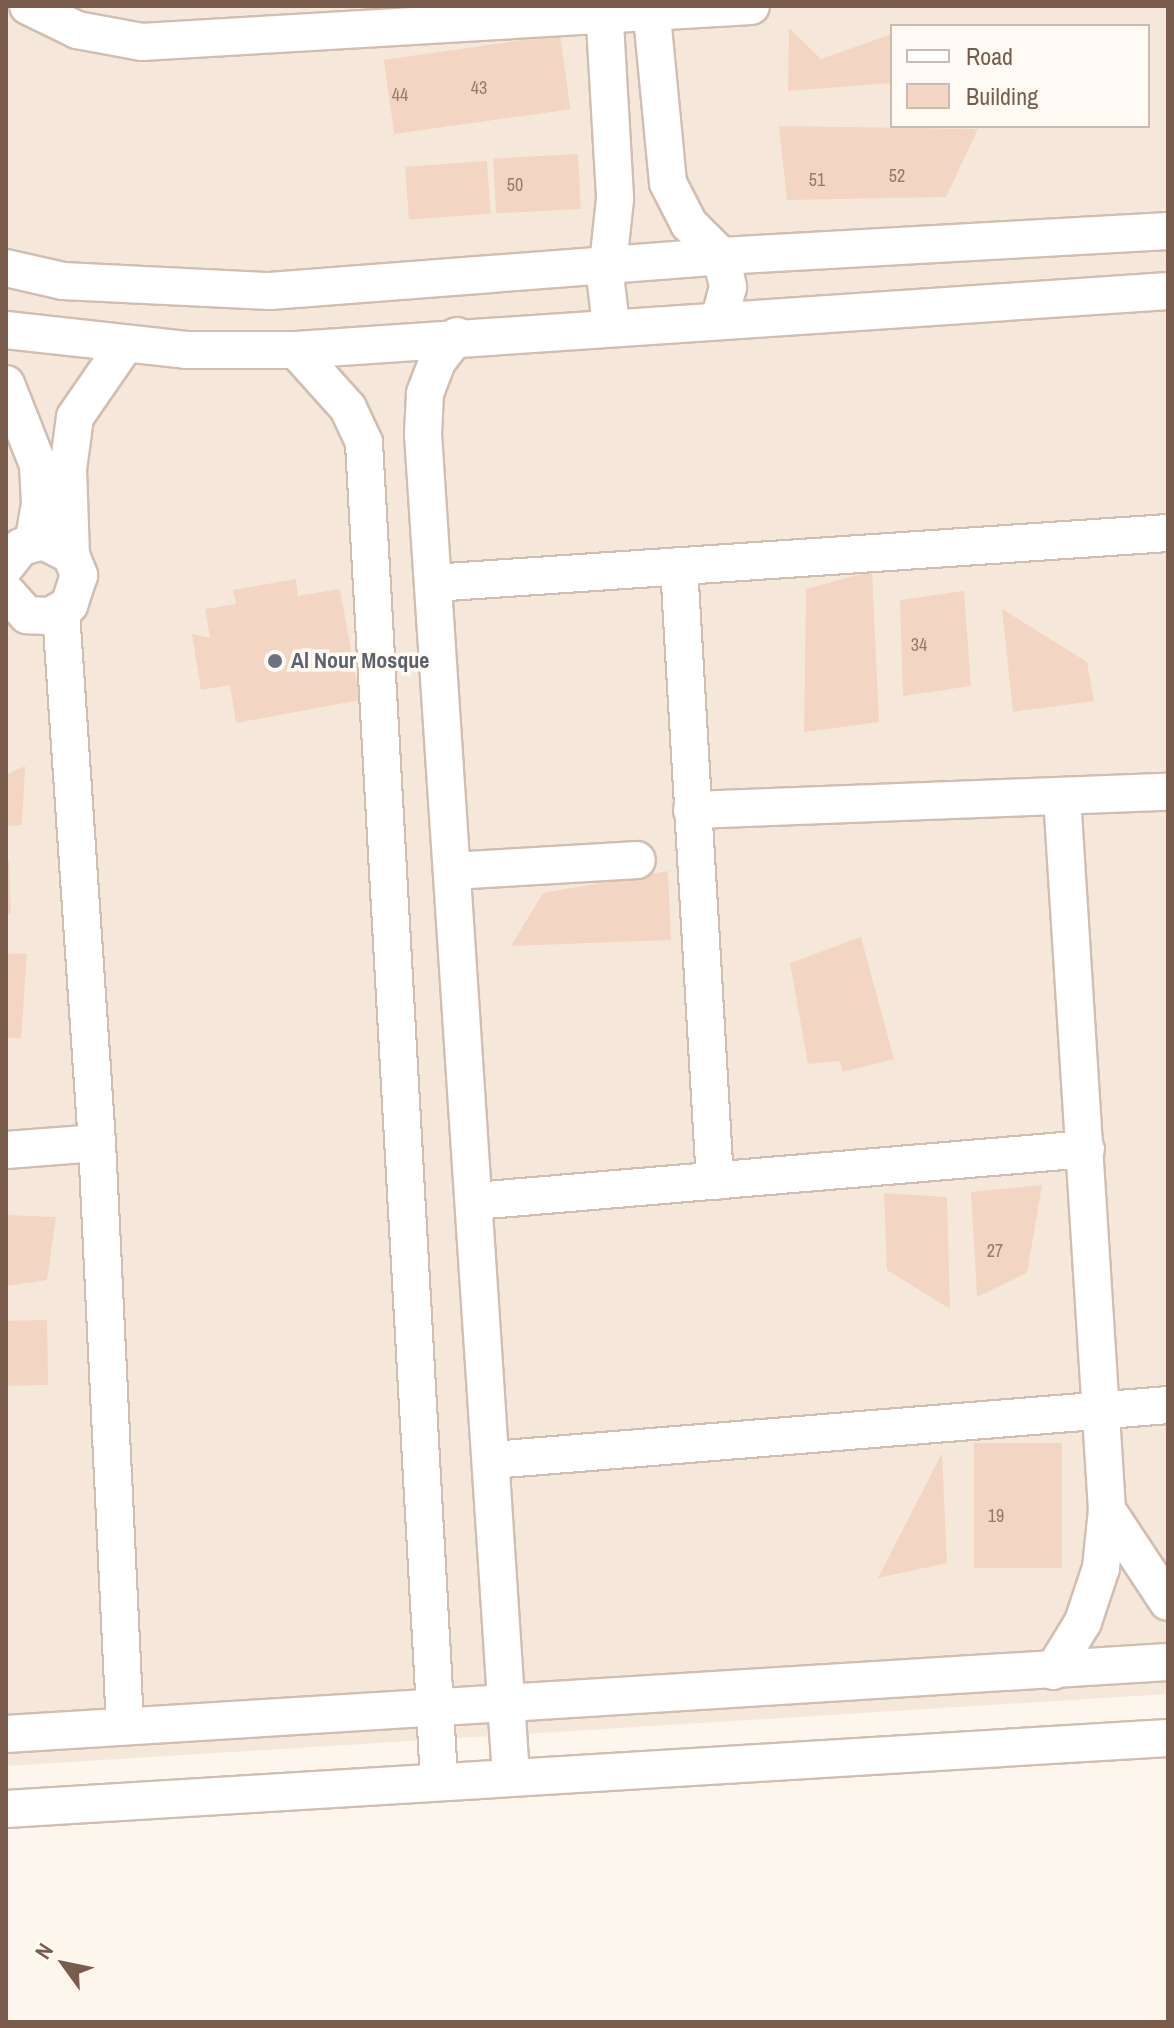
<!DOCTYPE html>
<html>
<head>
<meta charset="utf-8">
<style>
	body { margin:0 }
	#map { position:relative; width:1174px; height:2028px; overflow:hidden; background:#fdf6ec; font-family:"Archivo Narrow",sans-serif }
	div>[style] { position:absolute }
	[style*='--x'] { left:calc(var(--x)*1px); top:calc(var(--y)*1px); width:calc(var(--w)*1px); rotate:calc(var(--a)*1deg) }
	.residential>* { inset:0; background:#f5e8da }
	.building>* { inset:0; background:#f3d5c3; transform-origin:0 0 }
	.roads { filter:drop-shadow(2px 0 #d1beb0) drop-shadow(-2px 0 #d1beb0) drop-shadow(0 2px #d1beb0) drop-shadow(0 -2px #d1beb0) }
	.street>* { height:36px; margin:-18px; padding:0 18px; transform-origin:18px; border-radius:18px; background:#fff }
	.dots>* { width:22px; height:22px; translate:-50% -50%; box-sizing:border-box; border:4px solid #fffaf3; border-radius:50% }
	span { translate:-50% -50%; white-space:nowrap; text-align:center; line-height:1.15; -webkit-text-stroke:7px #fffaf3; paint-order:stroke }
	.number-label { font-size:18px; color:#987a6a }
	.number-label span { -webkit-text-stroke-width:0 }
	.worship-label { font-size:22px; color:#5b616d; font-weight:700 }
	.left { translate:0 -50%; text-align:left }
	.frame { position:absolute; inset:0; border:8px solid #7a5c4d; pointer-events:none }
	.legend { position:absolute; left:890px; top:24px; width:260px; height:104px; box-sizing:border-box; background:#fffaf3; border:2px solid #cabbb1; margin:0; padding:10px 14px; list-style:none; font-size:24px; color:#7a5c4d }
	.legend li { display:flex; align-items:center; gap:16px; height:40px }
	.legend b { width:40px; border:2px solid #cabbb1 }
	.north { position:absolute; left:24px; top:1924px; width:80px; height:80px; -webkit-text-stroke:6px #fffaf3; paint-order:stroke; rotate:303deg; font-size:22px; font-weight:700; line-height:32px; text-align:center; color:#7a5c4d }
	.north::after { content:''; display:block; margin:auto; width:28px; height:36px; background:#7a5c4d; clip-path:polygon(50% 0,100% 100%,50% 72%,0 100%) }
</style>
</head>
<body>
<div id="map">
	<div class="residential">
		<div style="clip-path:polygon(evenodd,6px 6px,1168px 6px,1168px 1694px,6px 1766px,6px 6px,892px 26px,1148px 26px,1148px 126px,892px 126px,892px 26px)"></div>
	</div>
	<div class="building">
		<div style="clip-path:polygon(789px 28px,821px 59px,892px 34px,892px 83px,788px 91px)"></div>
		<div style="left:560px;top:35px;width:75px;height:178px;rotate:82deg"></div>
		<div style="clip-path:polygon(779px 126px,978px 129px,946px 197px,787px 200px)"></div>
		<div style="left:578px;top:154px;width:55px;height:85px;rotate:87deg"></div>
		<div style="left:487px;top:161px;width:53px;height:82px;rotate:86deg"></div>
		<div style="clip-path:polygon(872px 571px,879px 722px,804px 732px,806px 589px)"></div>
		<div style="clip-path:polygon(296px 579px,298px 596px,340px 589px,360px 700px,236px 723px,230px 685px,201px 690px,192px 634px,210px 638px,205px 609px,236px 604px,233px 590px)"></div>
		<div style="clip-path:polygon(964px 591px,971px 686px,903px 696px,900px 600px)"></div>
		<div style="clip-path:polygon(1002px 609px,1087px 662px,1094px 701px,1013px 712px)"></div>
		<div style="clip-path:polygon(25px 766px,22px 825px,6px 826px,6px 775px)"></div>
		<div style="clip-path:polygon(6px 860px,9px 860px,11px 914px,6px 914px)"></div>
		<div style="clip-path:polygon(668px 871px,671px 940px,511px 946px,543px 893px)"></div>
		<div style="clip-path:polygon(861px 937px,894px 1059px,842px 1072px,840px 1061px,808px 1064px,790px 963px)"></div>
		<div style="clip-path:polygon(27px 953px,21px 1038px,6px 1038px,6px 954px)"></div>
		<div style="clip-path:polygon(1042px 1185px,1027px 1273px,977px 1297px,971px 1192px)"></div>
		<div style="clip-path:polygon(884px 1193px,947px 1197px,950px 1309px,887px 1270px)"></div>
		<div style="clip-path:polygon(6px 1215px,56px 1217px,47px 1280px,6px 1286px)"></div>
		<div style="left:47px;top:1320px;width:65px;height:41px;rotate:89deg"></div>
		<div style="left:974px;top:1443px;width:88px;height:125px"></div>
		<div style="clip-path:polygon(942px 1453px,947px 1563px,878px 1578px)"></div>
	</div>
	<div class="roads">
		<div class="street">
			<div style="--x:28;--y:6;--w:55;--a:26.1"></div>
			<div style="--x:77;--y:30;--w:66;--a:10.5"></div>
			<div style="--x:142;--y:42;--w:610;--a:-3.38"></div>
			<div style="--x:604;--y:6;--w:193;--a:86.7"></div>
			<div style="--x:615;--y:199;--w:84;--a:96.1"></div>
			<div style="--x:606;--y:283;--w:42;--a:83.2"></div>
			<div style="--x:651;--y:6;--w:178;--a:84.5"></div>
			<div style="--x:668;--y:183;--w:46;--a:62.9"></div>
			<div style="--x:689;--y:224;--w:45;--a:45"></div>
			<div style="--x:721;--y:256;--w:32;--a:77"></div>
			<div style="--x:728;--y:287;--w:31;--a:105"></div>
			<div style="--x:6;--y:268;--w:58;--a:12.8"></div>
			<div style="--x:63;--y:281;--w:207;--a:2.8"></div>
			<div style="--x:270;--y:291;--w:452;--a:-4.4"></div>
			<div style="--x:721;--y:256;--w:448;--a:-3.2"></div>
			<div style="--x:6;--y:330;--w:181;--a:6.3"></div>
			<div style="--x:186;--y:350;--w:110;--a:0"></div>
			<div style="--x:296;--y:350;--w:874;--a:-3.87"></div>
			<div style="--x:457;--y:336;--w:33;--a:128"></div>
			<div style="--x:437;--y:362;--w:34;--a:111"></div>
			<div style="--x:425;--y:394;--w:40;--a:92.9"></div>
			<div style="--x:423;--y:434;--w:1345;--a:86.25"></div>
			<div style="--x:296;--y:350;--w:78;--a:48.1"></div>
			<div style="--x:348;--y:408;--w:38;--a:65"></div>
			<div style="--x:364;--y:443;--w:1341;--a:86.79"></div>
			<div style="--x:6;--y:384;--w:87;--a:68.4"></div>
			<div style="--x:38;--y:465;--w:39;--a:87"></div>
			<div style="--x:40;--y:504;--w:39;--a:100"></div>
			<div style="--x:71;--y:555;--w:86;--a:-92"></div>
			<div style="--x:68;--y:469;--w:52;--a:-82.3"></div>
			<div style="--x:75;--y:417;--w:86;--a:-55.4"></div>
			<div style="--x:6;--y:566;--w:24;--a:-52"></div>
			<div style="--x:21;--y:547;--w:23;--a:-15"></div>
			<div style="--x:43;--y:541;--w:31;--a:27"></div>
			<div style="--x:71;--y:555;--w:22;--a:68"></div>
			<div style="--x:79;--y:575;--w:32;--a:108"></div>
			<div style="--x:69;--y:605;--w:22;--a:150"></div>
			<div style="--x:50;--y:616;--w:23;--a:-178"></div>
			<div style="--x:27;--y:615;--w:31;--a:-132"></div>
			<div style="--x:679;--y:566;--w:616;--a:86.65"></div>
			<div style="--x:433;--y:583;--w:737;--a:-3.89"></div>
			<div style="--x:61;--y:612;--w:532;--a:86.12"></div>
			<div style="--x:97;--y:1143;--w:584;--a:87.25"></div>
			<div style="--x:692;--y:810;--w:476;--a:-2.2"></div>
			<div style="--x:453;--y:871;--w:184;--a:-3.4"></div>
			<div style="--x:6;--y:1150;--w:91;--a:-4.4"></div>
			<div style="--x:475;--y:1201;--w:613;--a:-4.86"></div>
			<div style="--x:492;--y:1460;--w:678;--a:-4.65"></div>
			<div style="--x:1107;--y:1510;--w:110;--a:56.5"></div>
			<div style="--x:1053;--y:1671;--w:57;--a:-58.5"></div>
			<div style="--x:1083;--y:1622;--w:57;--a:-71.6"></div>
			<div style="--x:1101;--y:1568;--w:58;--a:-84.1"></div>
			<div style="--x:1107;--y:1510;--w:715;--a:-93.61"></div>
			<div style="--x:6;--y:1734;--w:1164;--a:-3.55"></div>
			<div style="--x:6;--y:1809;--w:1164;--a:-3.5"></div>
		</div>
	</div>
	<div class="dots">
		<div style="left:275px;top:661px;background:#6b7280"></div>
	</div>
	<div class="number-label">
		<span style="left:479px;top:88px">43</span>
		<span style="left:400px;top:95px">44</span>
		<span style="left:897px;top:176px">52</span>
		<span style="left:817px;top:180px">51</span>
		<span style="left:515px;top:185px">50</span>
		<span style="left:919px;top:645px">34</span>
		<span style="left:995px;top:1251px">27</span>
		<span style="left:996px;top:1516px">19</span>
	</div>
	<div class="worship-label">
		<span class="left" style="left:291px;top:661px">Al Nour Mosque</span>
	</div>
	<div class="frame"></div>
	<ul class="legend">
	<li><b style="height:10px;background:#fff"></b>Road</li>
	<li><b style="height:22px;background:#f3d5c3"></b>Building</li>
	</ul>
	<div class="north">N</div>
</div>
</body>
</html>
